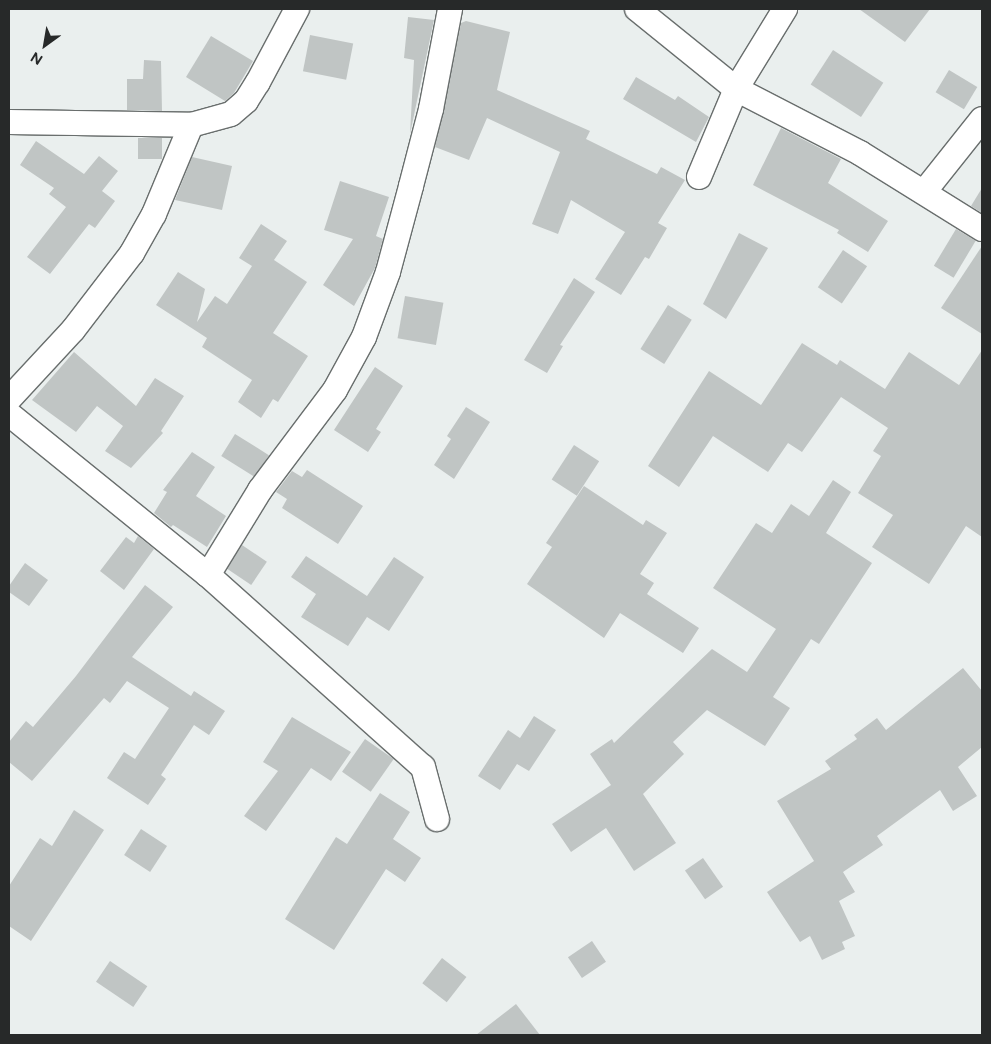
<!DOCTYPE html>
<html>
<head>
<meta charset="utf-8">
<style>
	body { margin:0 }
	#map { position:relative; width:991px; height:1044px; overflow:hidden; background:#eaefee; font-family:Figtree,sans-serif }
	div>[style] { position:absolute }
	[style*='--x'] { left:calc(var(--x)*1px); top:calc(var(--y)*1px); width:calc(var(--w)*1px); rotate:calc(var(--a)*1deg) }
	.building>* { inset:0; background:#c0c5c4; transform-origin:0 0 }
	.roads { filter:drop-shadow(1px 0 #696e6d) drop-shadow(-1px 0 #696e6d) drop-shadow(0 1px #696e6d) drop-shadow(0 -1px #696e6d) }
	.street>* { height:24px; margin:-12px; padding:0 12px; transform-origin:12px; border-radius:12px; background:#fff }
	span { translate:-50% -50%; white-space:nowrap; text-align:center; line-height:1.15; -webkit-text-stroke:4px #eaefee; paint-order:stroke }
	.frame { position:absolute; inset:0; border:10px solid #272929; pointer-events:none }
	.north { position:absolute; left:20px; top:20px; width:50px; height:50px; -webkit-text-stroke:4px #eaefee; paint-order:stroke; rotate:212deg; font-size:14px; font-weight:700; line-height:20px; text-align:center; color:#272929 }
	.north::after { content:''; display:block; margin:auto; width:18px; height:22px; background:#272929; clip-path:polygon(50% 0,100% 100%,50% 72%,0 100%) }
</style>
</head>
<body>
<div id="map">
	<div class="building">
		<div style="clip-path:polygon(859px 9px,930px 9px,905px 42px)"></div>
		<div style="clip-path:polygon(408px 17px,434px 20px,410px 134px,414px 60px,404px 58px)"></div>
		<div style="clip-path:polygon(466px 21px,510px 32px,497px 90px,590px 131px,586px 139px,657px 174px,661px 167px,685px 180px,658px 223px,667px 228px,649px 259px,645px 257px,621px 295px,595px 279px,625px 232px,571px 200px,558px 234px,532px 224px,560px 152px,487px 118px,469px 160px,435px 147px,461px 23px)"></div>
		<div style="left:310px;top:35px;width:44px;height:37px;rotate:11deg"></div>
		<div style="clip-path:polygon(211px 36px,253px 61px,234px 93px,225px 101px,186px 77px)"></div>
		<div style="left:833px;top:50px;width:60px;height:41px;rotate:33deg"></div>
		<div style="clip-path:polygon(144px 60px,161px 61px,162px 111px,127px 110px,127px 79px,143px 79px)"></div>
		<div style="left:949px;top:70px;width:33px;height:26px;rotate:31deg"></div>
		<div style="clip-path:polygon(636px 77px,675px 100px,678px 96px,709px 117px,696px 142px,623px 99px)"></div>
		<div style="clip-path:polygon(781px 128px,841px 159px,828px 183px,888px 221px,868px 252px,837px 233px,839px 230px,753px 185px)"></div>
		<div style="left:138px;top:138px;width:24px;height:21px"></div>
		<div style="clip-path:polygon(36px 141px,84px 174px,99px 156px,118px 171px,102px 191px,115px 201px,95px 228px,89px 224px,50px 274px,27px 257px,66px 207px,49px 194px,54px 188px,20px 165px)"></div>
		<div style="clip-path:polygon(192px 157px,232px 166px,222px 210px,175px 200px)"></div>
		<div style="clip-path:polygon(340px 181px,389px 197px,376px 236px,383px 239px,375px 268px,354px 306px,323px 285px,353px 239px,324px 230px)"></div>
		<div style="clip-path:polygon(982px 188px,982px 213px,971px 206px)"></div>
		<div style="clip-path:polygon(261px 224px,287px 241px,274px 260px,307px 282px,273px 333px,308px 356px,278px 402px,273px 399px,261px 418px,238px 402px,252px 380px,202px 347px,207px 338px,156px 305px,178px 272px,205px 289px,197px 322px,215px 296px,227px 304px,252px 266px,239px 258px)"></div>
		<div style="left:956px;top:229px;width:23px;height:43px;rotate:31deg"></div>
		<div style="clip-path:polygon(739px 233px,768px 248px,726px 319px,703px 304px)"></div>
		<div style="clip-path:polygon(982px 246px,982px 334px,941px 308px)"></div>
		<div style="left:843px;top:250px;width:29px;height:45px;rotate:34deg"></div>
		<div style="clip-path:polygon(574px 278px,595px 292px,560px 345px,563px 346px,547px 373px,524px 360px)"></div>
		<div style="left:405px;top:296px;width:39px;height:43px;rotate:10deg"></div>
		<div style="left:668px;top:305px;width:28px;height:52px;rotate:32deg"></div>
		<div style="clip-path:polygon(802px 343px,837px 365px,840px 360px,885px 389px,909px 352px,959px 385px,982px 350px,982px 537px,966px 526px,929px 584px,872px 547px,893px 515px,858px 493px,881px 456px,873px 451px,888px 428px,841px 397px,802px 452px,788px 443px,768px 472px,713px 436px,679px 487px,648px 466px,709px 371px,761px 405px)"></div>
		<div style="clip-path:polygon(74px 352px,136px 406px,155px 378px,184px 396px,161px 431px,163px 433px,131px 468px,105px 451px,123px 426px,97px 406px,76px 432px,32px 400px)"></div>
		<div style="clip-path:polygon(375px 367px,403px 386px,376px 429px,381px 432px,368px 452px,334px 430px)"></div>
		<div style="clip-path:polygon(466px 407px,490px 422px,454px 479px,434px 465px,451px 439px,447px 436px)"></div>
		<div style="left:235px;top:434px;width:40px;height:26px;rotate:32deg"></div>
		<div style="left:574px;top:445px;width:30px;height:41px;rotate:33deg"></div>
		<div style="clip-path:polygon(192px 452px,215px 467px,196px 496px,226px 516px,207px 547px,173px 525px,171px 527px,154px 513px,167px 492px,163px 490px)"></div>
		<div style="clip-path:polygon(307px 470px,363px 506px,338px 544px,282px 508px,287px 499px,276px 492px,292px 471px,302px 477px)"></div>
		<div style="clip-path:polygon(833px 480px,851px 492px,826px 533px,872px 563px,819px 644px,811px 639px,773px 697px,790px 708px,765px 746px,707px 710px,673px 742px,684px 754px,643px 794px,676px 843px,634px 871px,606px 828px,571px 852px,552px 824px,611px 785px,590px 754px,612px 739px,614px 743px,712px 649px,747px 672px,776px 629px,713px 588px,756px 523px,772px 533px,791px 504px,809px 516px)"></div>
		<div style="clip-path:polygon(584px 486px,643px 525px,646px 520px,667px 533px,640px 574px,654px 583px,647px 594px,699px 628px,683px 653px,620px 613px,604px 638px,527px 584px,552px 547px,546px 543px)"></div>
		<div style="clip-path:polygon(138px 536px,154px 549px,124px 590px,100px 571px,126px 537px,134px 543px)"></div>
		<div style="left:242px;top:545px;width:30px;height:28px;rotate:34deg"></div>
		<div style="clip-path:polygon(306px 556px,367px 596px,394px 557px,424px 577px,389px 631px,367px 617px,348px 646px,301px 617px,316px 594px,291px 577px)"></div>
		<div style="clip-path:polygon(25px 563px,48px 580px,29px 606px,9px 592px,9px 586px)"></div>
		<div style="clip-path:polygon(145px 585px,173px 607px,132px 657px,191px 696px,194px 691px,225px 711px,209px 735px,194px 725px,161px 775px,166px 779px,148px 805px,107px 778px,124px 752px,135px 759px,169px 708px,127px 681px,110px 703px,104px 698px,32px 781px,9px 762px,9px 742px,26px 721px,33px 727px,76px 676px)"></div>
		<div style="clip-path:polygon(963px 668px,982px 691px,982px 747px,958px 767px,977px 796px,953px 811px,940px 790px,877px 836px,883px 845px,843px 872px,855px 892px,839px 901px,855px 936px,842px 942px,845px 949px,822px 960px,810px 936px,800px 942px,767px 892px,814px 861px,777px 801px,831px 769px,825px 761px,857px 739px,854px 735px,877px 718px,886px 730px)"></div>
		<div style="clip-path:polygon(534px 716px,556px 730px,529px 771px,517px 764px,500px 790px,478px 776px,508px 730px,520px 738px)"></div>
		<div style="clip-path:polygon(292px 717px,351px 752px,331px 781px,311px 768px,266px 831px,244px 816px,278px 771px,263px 762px)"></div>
		<div style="left:365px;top:739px;width:35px;height:40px;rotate:35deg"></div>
		<div style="clip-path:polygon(380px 793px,410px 812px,393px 839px,421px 858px,405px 882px,386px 869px,334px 950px,285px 919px,336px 837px,347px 844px)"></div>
		<div style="clip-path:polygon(74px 810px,104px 830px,31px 941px,9px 926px,9px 886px,40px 838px,52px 846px)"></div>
		<div style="left:141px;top:829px;width:31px;height:31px;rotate:33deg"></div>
		<div style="left:703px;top:858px;width:35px;height:22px;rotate:55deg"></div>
		<div style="left:592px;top:941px;width:25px;height:29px;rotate:56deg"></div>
		<div style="left:442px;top:958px;width:31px;height:32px;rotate:38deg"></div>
		<div style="left:110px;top:961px;width:45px;height:25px;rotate:34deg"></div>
		<div style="clip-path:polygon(516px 1004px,540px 1035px,476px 1035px)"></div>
	</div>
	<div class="roads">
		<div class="street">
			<div style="--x:637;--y:9;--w:127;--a:38.9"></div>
			<div style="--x:736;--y:89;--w:140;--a:27.3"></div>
			<div style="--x:860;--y:153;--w:144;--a:31.9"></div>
			<div style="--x:9;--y:122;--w:182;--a:0.9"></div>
			<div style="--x:191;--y:125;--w:41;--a:-15.4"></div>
			<div style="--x:231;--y:114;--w:20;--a:-41"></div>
			<div style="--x:246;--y:101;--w:22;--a:-58"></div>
			<div style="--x:258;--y:82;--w:83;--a:-61.9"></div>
			<div style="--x:699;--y:177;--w:95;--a:-67.2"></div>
			<div style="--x:736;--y:89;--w:94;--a:-58.5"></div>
			<div style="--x:924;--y:192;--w:93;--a:-51.5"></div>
			<div style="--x:9;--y:399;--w:94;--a:-47.2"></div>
			<div style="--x:73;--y:330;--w:97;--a:-52.5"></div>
			<div style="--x:132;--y:253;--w:45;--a:-60.6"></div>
			<div style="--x:154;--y:214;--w:96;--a:-67.4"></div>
			<div style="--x:9;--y:414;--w:256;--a:39"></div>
			<div style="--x:208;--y:575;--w:288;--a:41.8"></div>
			<div style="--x:423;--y:767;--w:54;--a:74.9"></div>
			<div style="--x:208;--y:575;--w:100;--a:-58.5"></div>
			<div style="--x:260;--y:490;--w:125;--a:-53.1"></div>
			<div style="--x:335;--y:390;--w:60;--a:-61.3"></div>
			<div style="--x:364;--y:337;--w:69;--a:-69.7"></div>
			<div style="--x:388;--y:272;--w:89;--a:-75"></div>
			<div style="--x:411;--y:186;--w:80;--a:-75.4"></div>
			<div style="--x:431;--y:109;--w:102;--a:-79.2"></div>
		</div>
	</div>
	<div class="frame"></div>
	<div class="north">N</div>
</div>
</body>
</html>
